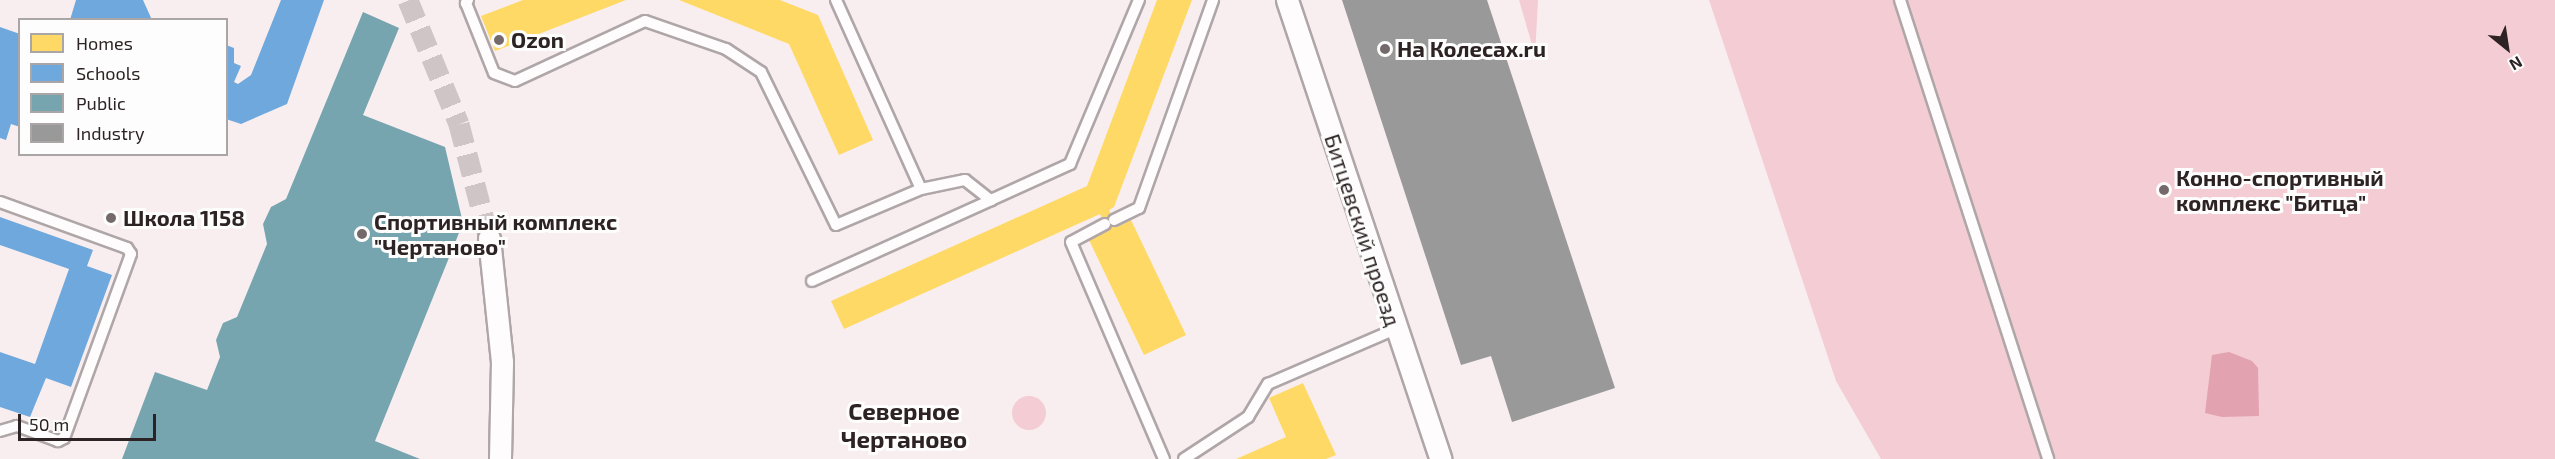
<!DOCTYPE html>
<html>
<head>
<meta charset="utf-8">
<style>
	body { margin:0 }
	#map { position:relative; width:2555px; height:459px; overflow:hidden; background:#f8eef0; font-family:"Exo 2",sans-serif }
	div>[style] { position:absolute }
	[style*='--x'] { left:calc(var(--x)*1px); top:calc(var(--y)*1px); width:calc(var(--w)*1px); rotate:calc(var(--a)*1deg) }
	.green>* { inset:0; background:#f4ccd3 }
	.round { border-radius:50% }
	.water>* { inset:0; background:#e2a2b0 }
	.homes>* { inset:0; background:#ffd966 }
	.schools>* { inset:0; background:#6fa8dc }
	.public>* { inset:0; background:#76a5af }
	.industry>* { inset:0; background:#999 }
	.minor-tunnel>* { height:21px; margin-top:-10.5px; transform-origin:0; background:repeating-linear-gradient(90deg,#cfc5c7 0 21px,transparent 0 31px) }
	.roads { filter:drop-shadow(2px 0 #afa6a8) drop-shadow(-2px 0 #afa6a8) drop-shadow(0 2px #afa6a8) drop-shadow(0 -2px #afa6a8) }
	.service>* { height:10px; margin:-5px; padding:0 5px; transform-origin:5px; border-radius:5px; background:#fefcfd }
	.minor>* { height:21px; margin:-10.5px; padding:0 10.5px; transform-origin:10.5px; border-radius:10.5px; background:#fefcfd }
	.dots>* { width:16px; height:16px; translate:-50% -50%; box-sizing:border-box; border:3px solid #fdfdfd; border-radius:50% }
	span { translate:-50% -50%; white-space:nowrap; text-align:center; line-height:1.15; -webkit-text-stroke:6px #fdfdfd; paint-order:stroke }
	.poi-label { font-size:22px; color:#2d2324; font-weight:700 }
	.left { translate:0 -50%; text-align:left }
	.street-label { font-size:22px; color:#2d2324 }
	.neighbourhood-label { font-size:24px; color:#2d2324; font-weight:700 }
	.legend { position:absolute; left:18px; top:18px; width:210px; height:138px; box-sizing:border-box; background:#fdfdfd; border:2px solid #aaa6a6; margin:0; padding:8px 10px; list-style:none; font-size:18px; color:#2d2324 }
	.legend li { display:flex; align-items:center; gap:12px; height:30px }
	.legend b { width:30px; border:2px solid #aaa6a6 }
	.north { position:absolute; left:2477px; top:18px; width:60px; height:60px; -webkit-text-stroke:4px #fdfdfd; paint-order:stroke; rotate:150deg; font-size:16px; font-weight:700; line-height:24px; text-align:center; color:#2d2324 }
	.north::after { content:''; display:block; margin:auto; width:21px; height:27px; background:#2d2324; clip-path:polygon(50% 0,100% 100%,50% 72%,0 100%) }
	.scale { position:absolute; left:18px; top:414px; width:138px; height:27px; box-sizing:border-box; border:3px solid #2d2324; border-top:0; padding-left:8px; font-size:18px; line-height:21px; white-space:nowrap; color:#2d2324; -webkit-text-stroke:4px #fdfdfd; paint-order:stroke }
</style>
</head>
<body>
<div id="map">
	<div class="green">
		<div style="clip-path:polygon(1519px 0,1538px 0,1535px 55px)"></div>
		<div style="clip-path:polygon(1709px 0,2555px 0,2555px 459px,1881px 459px,1836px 381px)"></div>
		<div class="round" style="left:1012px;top:396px;width:34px;height:34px"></div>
	</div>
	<div class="water">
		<div style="clip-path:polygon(2229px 352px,2252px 361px,2258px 368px,2259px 416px,2222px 417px,2205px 413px,2212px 355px)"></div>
	</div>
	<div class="homes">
		<div style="clip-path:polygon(523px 0,626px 0,495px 51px,481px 16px)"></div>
		<div style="clip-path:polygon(679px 0,780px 0,818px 15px,873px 140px,839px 155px,789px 44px)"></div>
		<div style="clip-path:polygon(1157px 0,1192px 0,1114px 207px,1109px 210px,1117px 227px,1131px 220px,1186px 335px,1144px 355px,1089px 240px,1108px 231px,1100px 214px,844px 329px,831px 301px,1087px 186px)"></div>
		<div style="clip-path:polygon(1303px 383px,1336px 455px,1326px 459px,1236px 459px,1286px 437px,1269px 398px)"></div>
	</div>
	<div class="schools">
		<div style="clip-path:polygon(76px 0,143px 0,152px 20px,70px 20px)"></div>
		<div style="clip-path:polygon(281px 0,324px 0,287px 104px,241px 124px,226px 119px,226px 45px,234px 48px,234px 63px,241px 66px,234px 82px,238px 84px,251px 75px)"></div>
		<div style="clip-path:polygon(0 27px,20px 34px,20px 127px,11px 124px,6px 140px,0 138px)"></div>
		<div style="clip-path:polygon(0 217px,93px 250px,87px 266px,112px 275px,71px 387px,46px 378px,30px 417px,0 407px,0 352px,35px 364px,69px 269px,0 245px)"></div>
	</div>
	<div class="public">
		<div style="clip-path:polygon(363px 12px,399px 28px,363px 115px,445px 147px,463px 223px,375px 441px,420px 459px,122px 459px,155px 372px,207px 390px,220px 357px,216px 340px,223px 323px,237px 317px,267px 244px,263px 224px,271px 207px,286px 199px)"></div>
	</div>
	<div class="industry">
		<div style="clip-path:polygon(1342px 0,1487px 0,1615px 388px,1512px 422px,1491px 356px,1461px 365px)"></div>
	</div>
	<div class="minor-tunnel">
		<div style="--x:408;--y:0;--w:134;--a:67.6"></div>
		<div style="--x:459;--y:124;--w:118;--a:75.3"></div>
	</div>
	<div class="roads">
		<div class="service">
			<div style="--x:468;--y:0;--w:4;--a:124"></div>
			<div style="--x:466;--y:3;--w:75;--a:68.2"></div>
			<div style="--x:494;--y:73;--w:22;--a:21"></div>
			<div style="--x:515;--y:81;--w:143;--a:-24.8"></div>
			<div style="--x:645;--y:21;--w:86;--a:19.1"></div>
			<div style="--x:726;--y:49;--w:42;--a:33.3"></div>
			<div style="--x:761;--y:72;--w:170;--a:63.9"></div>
			<div style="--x:836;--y:225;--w:92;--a:-23"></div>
			<div style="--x:836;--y:0;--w:207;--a:65.8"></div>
			<div style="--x:921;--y:189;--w:45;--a:-11.6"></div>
			<div style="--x:965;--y:180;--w:33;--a:38"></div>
			<div style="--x:991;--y:200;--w:87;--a:-24.5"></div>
			<div style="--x:1070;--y:164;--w:178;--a:-67.2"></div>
			<div style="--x:1900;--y:0;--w:482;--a:72.1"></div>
			<div style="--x:0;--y:202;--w:135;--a:19.9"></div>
			<div style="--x:127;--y:248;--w:7;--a:56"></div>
			<div style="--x:131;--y:254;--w:196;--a:110"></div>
			<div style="--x:64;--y:438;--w:7;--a:153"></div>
			<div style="--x:58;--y:441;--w:44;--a:-159.9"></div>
			<div style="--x:17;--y:426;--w:18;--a:164"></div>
			<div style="--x:1114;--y:220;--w:28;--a:-26"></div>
			<div style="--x:1139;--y:208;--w:221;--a:-70.4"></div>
			<div style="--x:1105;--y:224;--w:38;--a:152"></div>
			<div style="--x:1071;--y:242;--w:236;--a:66.8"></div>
			<div style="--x:812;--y:281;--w:196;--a:-24.3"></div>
			<div style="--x:1184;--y:459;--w:77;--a:-33.3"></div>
			<div style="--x:1248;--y:417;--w:39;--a:-59"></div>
			<div style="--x:1268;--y:384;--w:139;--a:-23.3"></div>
		</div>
		<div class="minor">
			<div style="--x:1287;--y:0;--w:484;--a:71.5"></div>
			<div style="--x:489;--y:238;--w:125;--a:84"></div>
			<div style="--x:502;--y:362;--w:97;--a:91.2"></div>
		</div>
	</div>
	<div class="dots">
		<div style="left:499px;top:40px;background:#746a6b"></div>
		<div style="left:1385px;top:49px;background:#746a6b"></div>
		<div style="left:2164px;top:190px;background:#746a6b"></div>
		<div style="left:111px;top:218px;background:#746a6b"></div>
		<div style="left:362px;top:234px;background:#746a6b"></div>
	</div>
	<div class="poi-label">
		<span class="left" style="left:511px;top:40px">Ozon</span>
		<span class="left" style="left:1397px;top:49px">На Колесах.ru</span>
		<span class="left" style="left:2176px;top:190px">Конно-спортивный<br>комплекс "Битца"</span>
		<span class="left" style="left:123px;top:218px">Школа 1158</span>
		<span class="left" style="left:374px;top:234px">Спортивный комплекс<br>"Чертаново"</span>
	</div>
	<div class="street-label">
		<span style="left:1363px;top:230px;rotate:72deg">Битцевский проезд</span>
	</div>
	<div class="neighbourhood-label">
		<span style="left:904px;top:425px">Северное<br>Чертаново</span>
	</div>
	<ul class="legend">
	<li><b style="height:16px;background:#ffd966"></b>Homes</li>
	<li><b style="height:16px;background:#6fa8dc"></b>Schools</li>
	<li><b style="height:16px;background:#76a5af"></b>Public</li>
	<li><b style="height:16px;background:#999"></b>Industry</li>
	</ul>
	<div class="north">N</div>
	<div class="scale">50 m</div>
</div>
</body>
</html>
